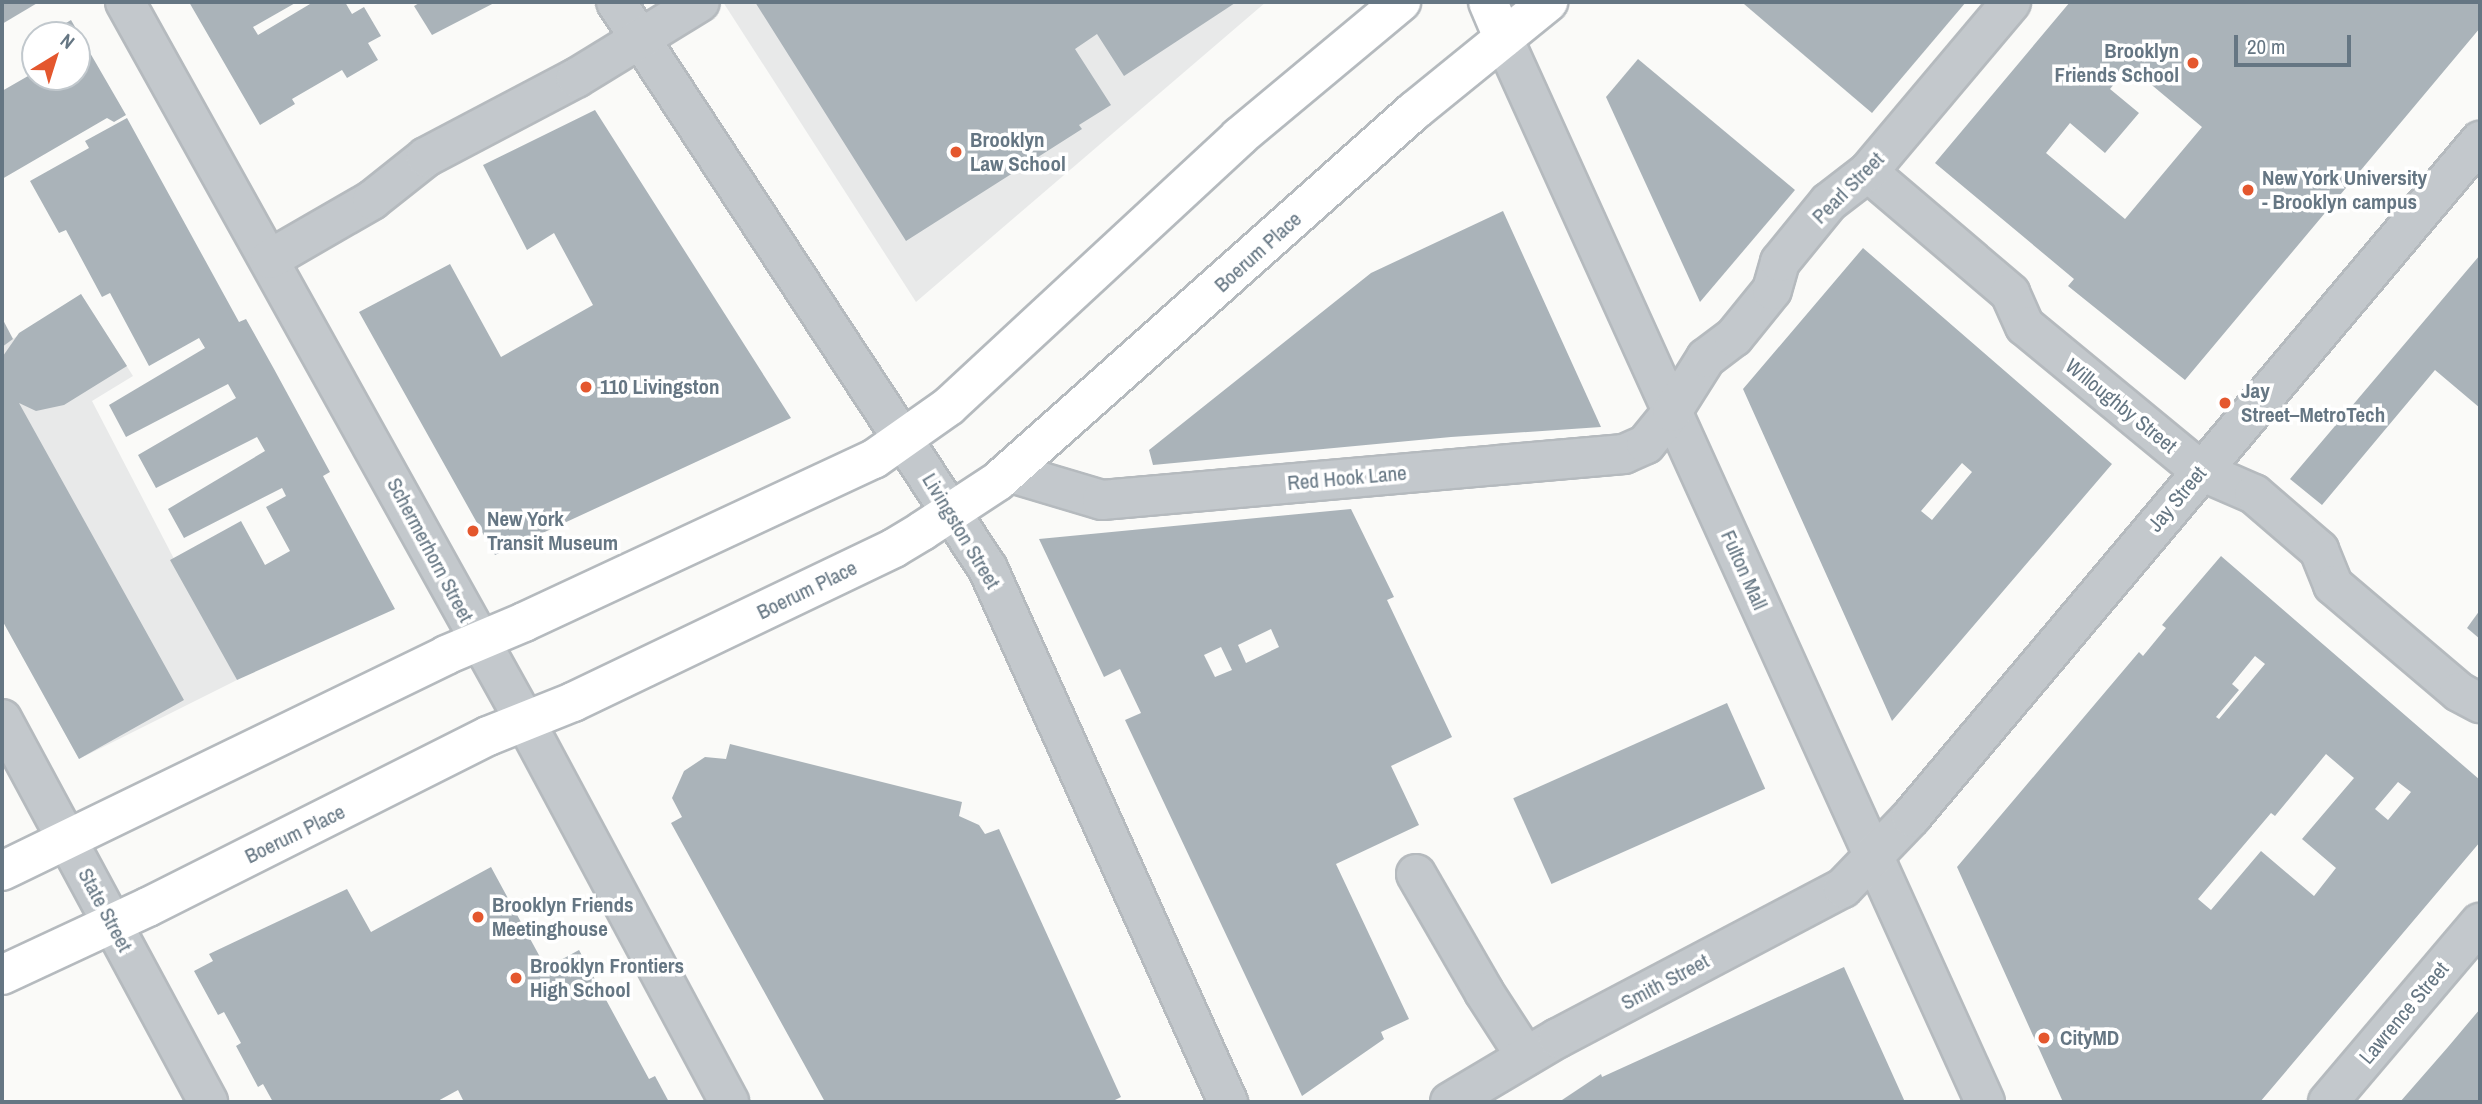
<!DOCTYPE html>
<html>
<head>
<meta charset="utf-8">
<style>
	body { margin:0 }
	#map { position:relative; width:2482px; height:1104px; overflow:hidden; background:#fafaf8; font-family:"Archivo Narrow",sans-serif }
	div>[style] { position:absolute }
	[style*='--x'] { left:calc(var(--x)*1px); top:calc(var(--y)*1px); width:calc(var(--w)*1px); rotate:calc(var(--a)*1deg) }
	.built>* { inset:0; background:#e8e9e9 }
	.building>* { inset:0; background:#aab3b9; transform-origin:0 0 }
	.roads { filter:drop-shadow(2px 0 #b5babe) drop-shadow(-2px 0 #b5babe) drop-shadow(0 2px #b5babe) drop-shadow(0 -2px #b5babe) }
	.minor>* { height:38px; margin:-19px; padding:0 19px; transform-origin:19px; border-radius:19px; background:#c3c8cc }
	.major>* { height:38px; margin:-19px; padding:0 19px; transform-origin:19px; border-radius:19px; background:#fff }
	.dots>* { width:19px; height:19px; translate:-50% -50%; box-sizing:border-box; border:4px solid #fff; border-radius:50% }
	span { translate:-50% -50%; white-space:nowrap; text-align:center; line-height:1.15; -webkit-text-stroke:7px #fff; paint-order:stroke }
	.poi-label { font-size:21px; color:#657683; font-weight:700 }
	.right { translate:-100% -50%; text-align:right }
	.left { translate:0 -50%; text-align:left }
	.street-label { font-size:21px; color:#657683 }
	.frame { position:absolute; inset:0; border:4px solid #657683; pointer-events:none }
	.north { position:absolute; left:21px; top:21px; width:70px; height:70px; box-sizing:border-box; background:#fff; border:2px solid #c1c8cd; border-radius:50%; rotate:38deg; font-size:19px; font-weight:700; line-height:28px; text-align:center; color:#657683 }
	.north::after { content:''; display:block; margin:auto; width:24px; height:32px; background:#e4572e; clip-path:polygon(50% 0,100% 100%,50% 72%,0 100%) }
	.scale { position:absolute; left:2234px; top:35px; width:117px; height:32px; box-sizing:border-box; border:4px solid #657683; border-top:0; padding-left:9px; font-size:21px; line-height:24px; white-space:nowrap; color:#657683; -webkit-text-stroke:5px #fff; paint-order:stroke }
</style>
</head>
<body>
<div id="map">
	<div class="built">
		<div style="clip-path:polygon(723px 2px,1266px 2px,916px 302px)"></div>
		<div style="clip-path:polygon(81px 294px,133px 376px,92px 401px,237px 680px,79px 759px,2px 620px,2px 346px)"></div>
	</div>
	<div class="building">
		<div style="clip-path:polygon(2px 2px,39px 2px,2px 24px)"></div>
		<div style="clip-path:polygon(189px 2px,297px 2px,253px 27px,258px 35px,310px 4px,308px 2px,345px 2px,352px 14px,364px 7px,381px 36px,368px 43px,378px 60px,347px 78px,342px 70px,292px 99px,295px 104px,260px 125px)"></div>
		<div style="clip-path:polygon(421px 2px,496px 2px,432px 35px,414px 6px)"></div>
		<div style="clip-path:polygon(755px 2px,1234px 2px,1235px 3px,1124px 76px,1097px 34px,1075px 49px,1111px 105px,1079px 125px,1082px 129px,906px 241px)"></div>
		<div style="clip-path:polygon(1746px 2px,1966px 2px,1872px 113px,1744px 4px)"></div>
		<div style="clip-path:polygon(evenodd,2070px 2px,2480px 2px,2480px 28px,2185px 380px,2068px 286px,2074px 279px,1935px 163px,2070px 2px,2129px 66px,2202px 127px,2125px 219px,2046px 153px,2070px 123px,2105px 153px,2139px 113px,2110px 89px,2129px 66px)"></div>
		<div style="clip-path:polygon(71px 20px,126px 115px,114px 122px,107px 118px,2px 179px,2px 91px,35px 72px,35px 77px,77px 77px,77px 35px,46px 35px)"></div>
		<div style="clip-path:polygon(1638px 59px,1795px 190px,1700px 302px,1606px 97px)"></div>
		<div style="clip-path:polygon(595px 110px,791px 418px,495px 555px,359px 312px,450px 264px,501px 357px,593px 305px,554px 233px,527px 250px,483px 165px)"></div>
		<div style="clip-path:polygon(127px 118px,239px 322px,246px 319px,274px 369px,330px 472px,323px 476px,395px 609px,237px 680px,170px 560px,241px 521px,265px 565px,290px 551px,266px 507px,286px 496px,282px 488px,184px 538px,168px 509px,265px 451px,257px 437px,156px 488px,138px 455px,236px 398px,228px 384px,126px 437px,109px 405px,205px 348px,199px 338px,149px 366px,110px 293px,102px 297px,66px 230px,59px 233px,30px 181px,89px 148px,85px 141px)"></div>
		<div style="clip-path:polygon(1503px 211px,1601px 427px,1451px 437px,1153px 465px,1149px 450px,1371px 273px)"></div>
		<div style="clip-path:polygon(evenodd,1863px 248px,2112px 464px,1892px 721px,1743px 389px,1863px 248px,1962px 463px,1972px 472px,1932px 520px,1921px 511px,1962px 463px)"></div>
		<div style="clip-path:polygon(2480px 255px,2480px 408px,2435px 370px,2322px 505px,2290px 479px)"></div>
		<div style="clip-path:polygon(81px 294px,127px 366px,64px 405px,36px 411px,19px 403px,184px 700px,79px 759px,2px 620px,2px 371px,3px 356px,19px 333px)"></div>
		<div style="clip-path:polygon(2px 318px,13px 339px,2px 347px)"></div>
		<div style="clip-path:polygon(evenodd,1351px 509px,1394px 597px,1387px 600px,1452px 737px,1391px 766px,1419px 825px,1336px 864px,1409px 1019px,1381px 1032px,1384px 1039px,1302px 1096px,1125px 720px,1141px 713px,1120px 669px,1104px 677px,1039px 539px,1351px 509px,1271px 629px,1279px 647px,1246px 663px,1238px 645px,1271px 629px,1351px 509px,1221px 647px,1232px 670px,1215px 677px,1204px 655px,1221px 647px)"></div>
		<div style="clip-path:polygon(evenodd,2221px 556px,2480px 780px,2480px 842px,2260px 1102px,2063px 1102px,1957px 867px,2139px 652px,2143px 656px,2166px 628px,2162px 625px,2221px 556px,2255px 656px,2265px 664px,2219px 719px,2216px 717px,2239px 690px,2232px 684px,2255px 656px,2221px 556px,2326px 754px,2354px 778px,2302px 839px,2336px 868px,2314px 896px,2261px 851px,2211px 910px,2198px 899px,2271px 813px,2275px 816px,2326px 754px,2221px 556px,2398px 782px,2411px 792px,2388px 820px,2375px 809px,2398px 782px)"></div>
		<div style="clip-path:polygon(2480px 610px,2480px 639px,2467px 628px)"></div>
		<div style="left:1727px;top:703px;width:94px;height:234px;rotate:66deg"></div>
		<div style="clip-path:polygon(730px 744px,962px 802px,959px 816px,979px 825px,985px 834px,999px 829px,1121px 1097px,1111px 1102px,825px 1102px,671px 823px,682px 817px,672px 798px,684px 771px,705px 757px,726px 759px)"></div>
		<div style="clip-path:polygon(491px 867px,546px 968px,579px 950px,649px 1079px,655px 1076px,669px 1102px,464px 1102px,458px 1090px,436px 1102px,273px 1102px,263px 1084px,258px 1087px,236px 1046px,241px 1043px,224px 1012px,218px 1015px,194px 971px,213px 961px,209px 954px,347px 889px,371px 932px)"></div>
		<div style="clip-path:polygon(1844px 967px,1905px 1102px,1559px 1102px,1601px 1074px,1602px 1077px)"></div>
		<div style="clip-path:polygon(2480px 1009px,2480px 1102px,2400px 1102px,2448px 1047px)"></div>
	</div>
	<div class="roads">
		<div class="minor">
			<div style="--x:125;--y:2;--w:823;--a:60.91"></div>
			<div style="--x:525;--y:721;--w:432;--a:61.8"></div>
			<div style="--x:616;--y:2;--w:678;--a:56.73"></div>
			<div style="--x:988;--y:569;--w:585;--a:65.76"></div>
			<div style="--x:1503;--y:38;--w:1168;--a:65.63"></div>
			<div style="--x:1868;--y:172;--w:187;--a:40.4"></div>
			<div style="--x:2010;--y:293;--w:36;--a:66"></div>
			<div style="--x:2025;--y:326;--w:228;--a:39.5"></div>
			<div style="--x:2201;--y:471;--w:58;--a:23.5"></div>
			<div style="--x:2254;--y:494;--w:86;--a:40.7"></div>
			<div style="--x:2319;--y:550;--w:38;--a:68"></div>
			<div style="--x:2333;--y:585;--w:165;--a:40.3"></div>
			<div style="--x:2459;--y:692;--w:24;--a:28"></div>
			<div style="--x:270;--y:259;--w:118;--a:-30"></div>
			<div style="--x:372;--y:200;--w:69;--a:-38.5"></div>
			<div style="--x:426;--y:157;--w:170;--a:-27.8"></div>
			<div style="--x:576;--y:78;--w:145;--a:-31.5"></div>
			<div style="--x:1008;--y:472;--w:98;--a:16.6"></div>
			<div style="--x:1102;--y:500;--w:524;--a:-5.04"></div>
			<div style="--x:1624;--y:454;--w:24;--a:-24"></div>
			<div style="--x:1646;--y:444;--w:41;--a:-50.9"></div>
			<div style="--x:1672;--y:412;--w:64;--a:-57.8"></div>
			<div style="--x:1706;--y:358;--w:35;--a:-37"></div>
			<div style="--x:1734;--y:337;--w:60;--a:-51"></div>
			<div style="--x:1772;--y:290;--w:29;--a:-74"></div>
			<div style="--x:1780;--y:262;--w:77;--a:-50.8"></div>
			<div style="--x:1829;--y:202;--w:49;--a:-37.6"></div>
			<div style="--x:1868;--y:172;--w:222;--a:-49.9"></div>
			<div style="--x:2;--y:719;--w:435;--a:61.7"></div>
			<div style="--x:1416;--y:874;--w:136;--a:60"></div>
			<div style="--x:1484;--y:992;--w:77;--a:57.1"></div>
			<div style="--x:1450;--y:1102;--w:126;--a:-30.7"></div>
			<div style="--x:1558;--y:1038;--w:322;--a:-27.8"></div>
			<div style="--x:1843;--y:888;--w:98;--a:-46.2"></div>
			<div style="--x:1911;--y:817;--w:884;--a:-49.91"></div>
			<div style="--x:2328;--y:1102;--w:235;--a:-49.7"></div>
		</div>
		<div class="major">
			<div style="--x:1488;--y:2;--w:39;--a:67"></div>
			<div style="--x:2;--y:871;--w:494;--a:-25.9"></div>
			<div style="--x:446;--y:655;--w:85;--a:-22.9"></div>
			<div style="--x:524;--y:622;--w:386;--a:-25"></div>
			<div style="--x:874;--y:459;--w:92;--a:-35.2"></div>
			<div style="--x:949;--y:406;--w:396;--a:-42.8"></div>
			<div style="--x:1239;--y:137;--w:211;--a:-39.8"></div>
			<div style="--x:2;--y:975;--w:161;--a:-25"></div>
			<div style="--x:148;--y:907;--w:381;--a:-26.7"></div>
			<div style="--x:488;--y:736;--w:92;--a:-21.8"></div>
			<div style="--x:573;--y:702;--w:356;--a:-25.6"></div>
			<div style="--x:894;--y:548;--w:33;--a:-31"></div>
			<div style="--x:922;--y:531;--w:91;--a:-33.3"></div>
			<div style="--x:998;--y:481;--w:557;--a:-41.65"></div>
			<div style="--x:1414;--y:111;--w:173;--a:-39.1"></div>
		</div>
	</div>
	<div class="dots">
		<div style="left:2193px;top:63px;background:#e4572e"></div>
		<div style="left:956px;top:152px;background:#e4572e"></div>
		<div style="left:2248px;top:190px;background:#e4572e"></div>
		<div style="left:586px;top:387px;background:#e4572e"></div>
		<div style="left:2225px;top:403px;background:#e4572e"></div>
		<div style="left:473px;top:531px;background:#e4572e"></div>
		<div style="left:478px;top:917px;background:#e4572e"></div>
		<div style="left:516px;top:978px;background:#e4572e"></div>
		<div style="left:2044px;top:1038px;background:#e4572e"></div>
	</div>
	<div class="poi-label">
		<span class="right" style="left:2179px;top:63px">Brooklyn<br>Friends School</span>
		<span class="left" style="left:970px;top:152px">Brooklyn<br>Law School</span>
		<span class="left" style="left:2262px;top:190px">New York University<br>- Brooklyn campus</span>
		<span class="left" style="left:600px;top:387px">110 Livingston</span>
		<span class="left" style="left:2241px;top:403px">Jay<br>Street–MetroTech</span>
		<span class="left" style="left:487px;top:531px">New York<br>Transit Museum</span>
		<span class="left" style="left:492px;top:917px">Brooklyn Friends<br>Meetinghouse</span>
		<span class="left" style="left:530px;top:978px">Brooklyn Frontiers<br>High School</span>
		<span class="left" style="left:2060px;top:1038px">CityMD</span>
	</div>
	<div class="street-label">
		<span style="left:1848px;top:188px;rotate:-45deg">Pearl Street</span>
		<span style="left:1258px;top:252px;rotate:-42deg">Boerum Place</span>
		<span style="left:2121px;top:406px;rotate:39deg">Willoughby Street</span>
		<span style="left:1347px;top:478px;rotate:-5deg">Red Hook Lane</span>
		<span style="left:2177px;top:499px;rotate:-50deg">Jay Street</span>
		<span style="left:961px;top:531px;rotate:59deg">Livingston Street</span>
		<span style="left:430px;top:550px;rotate:62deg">Schermerhorn Street</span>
		<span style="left:1744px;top:570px;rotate:66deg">Fulton Mall</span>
		<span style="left:807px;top:590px;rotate:-26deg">Boerum Place</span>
		<span style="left:295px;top:834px;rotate:-26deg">Boerum Place</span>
		<span style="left:105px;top:910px;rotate:62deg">State Street</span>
		<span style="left:1665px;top:982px;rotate:-28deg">Smith Street</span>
		<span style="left:2404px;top:1013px;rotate:-50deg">Lawrence Street</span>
	</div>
	<div class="frame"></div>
	<div class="north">N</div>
	<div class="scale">20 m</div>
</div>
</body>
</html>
